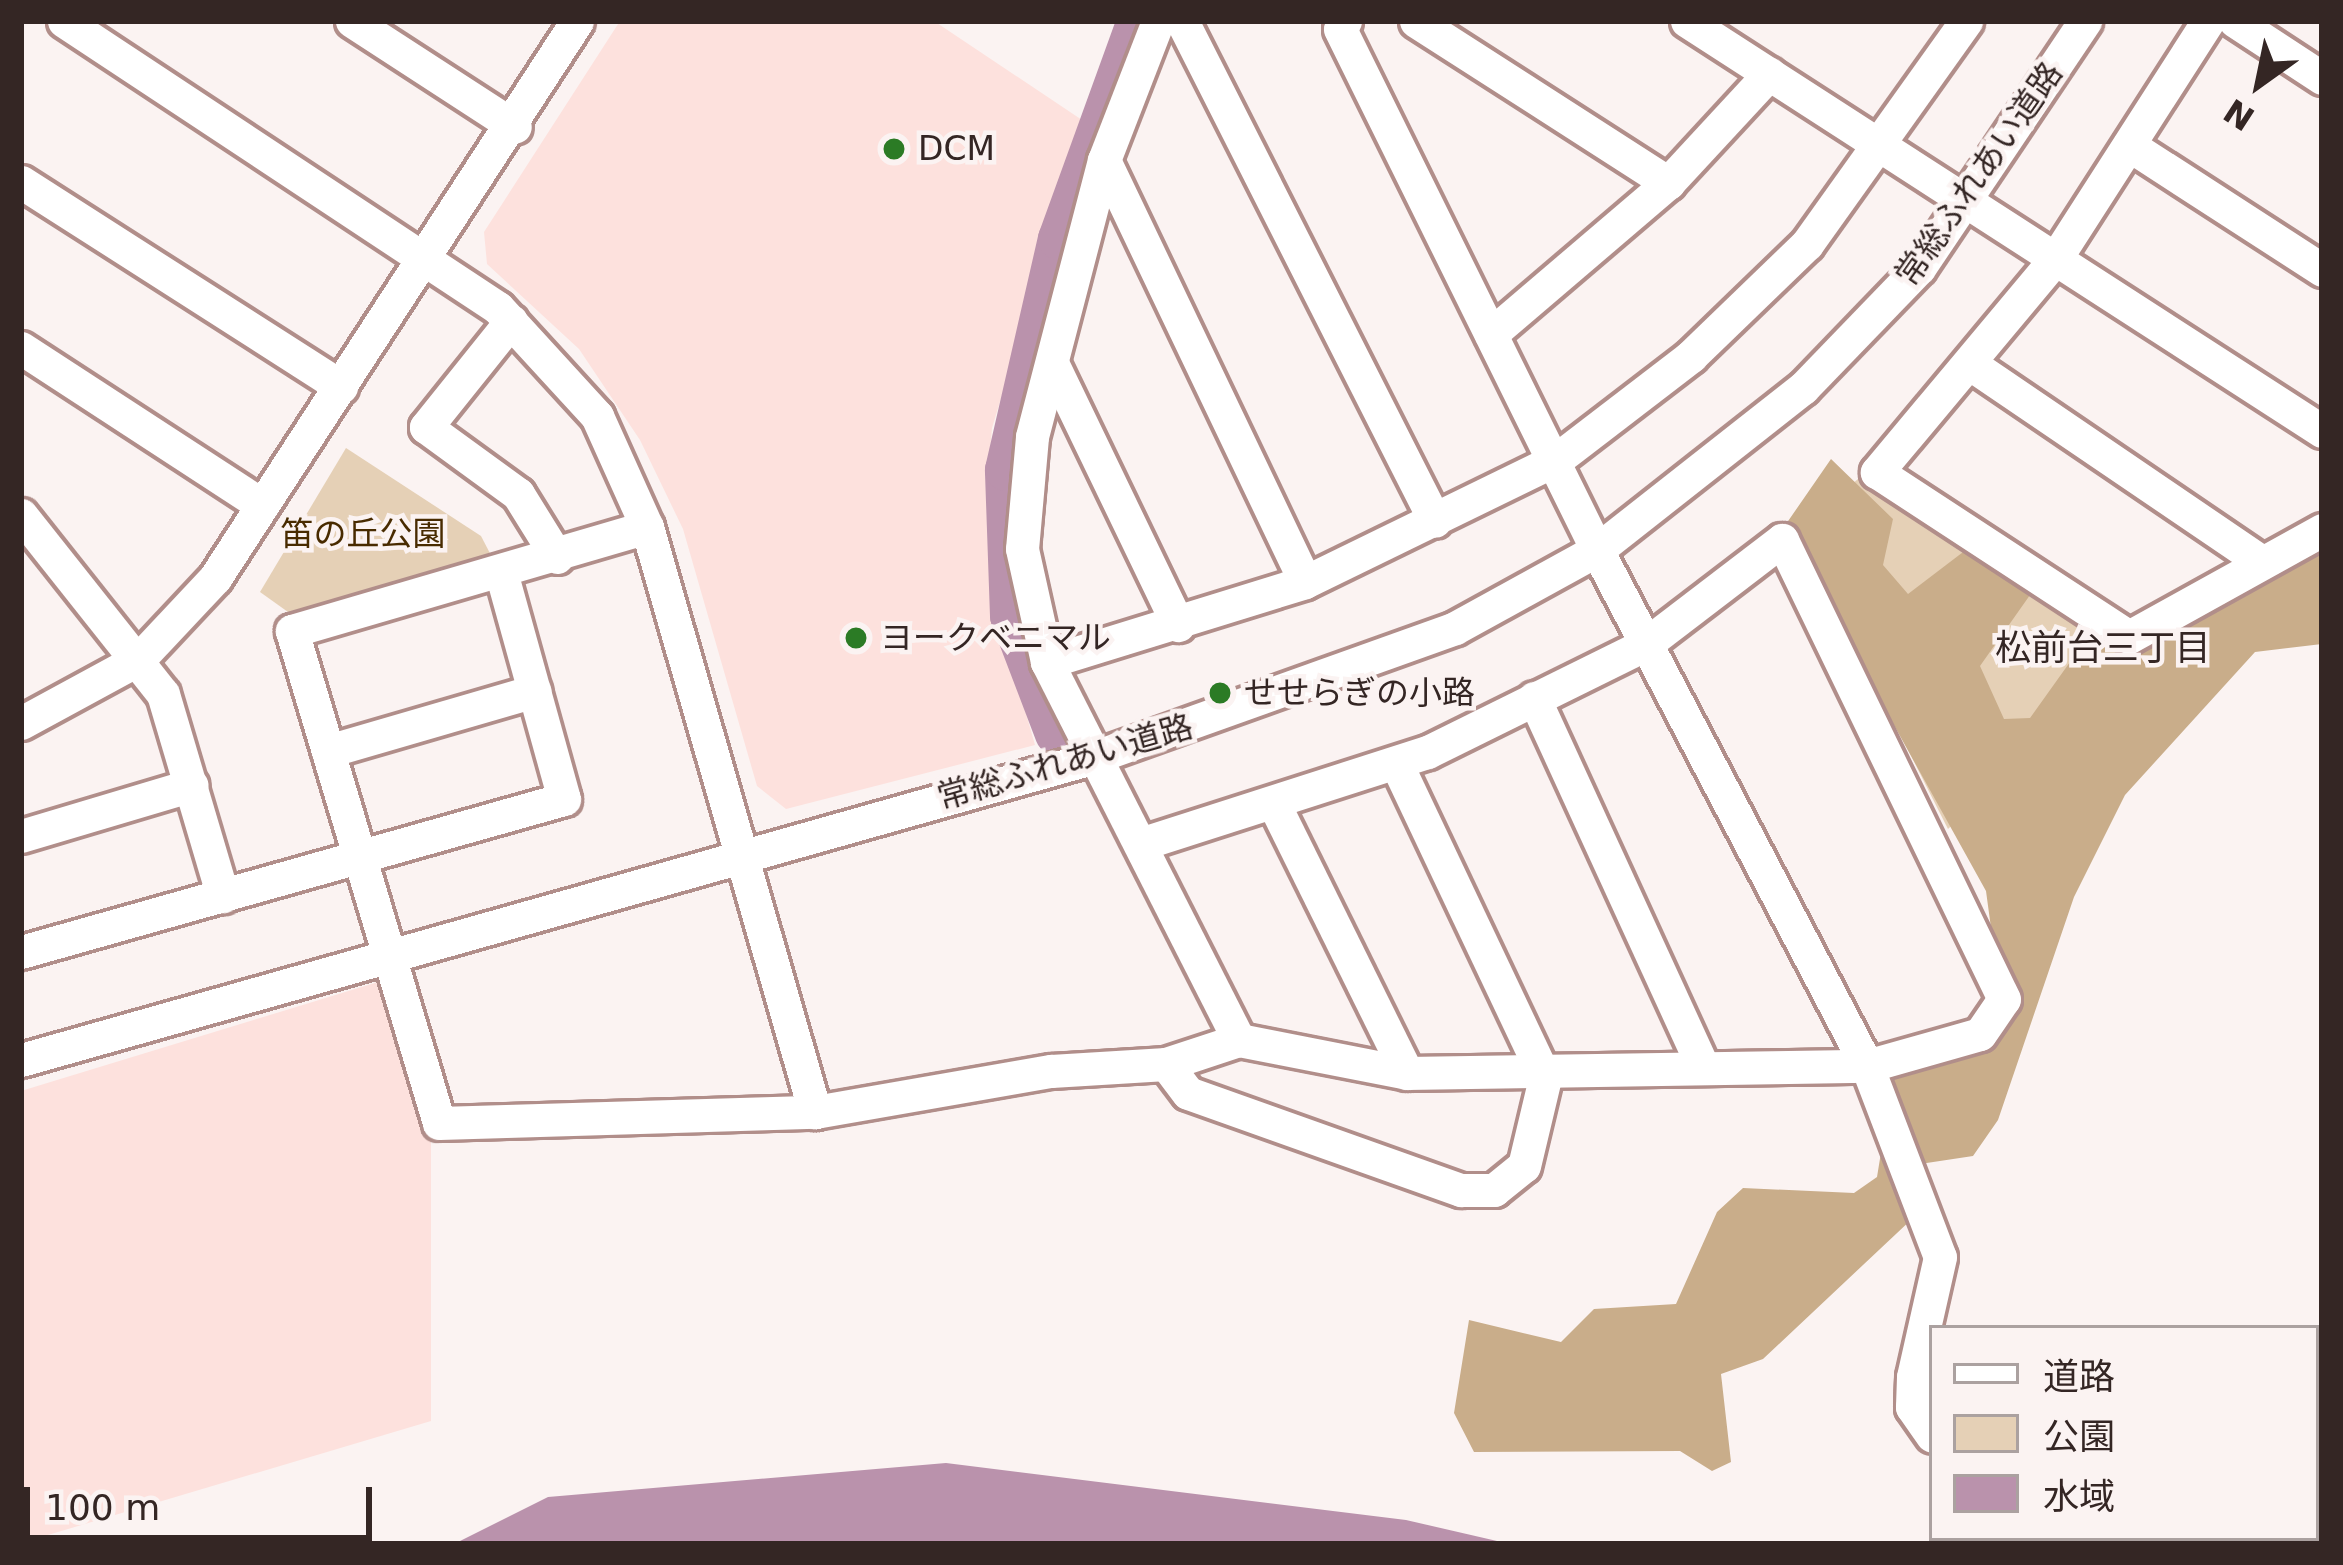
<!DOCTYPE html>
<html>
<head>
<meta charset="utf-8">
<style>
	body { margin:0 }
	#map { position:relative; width:2343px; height:1565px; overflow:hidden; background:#fbf3f2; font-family:"DejaVu Sans","Noto Sans JP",sans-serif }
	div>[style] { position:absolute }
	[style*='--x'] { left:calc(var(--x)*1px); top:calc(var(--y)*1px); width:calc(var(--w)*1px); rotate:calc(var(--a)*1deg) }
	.built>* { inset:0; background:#fde1dd }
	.green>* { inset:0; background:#e5d0b6 }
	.forest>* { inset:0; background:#c9ad8a }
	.water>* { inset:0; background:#ba92ac }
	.river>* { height:42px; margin:-21px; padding:0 21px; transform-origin:21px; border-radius:21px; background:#ba92ac }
	.roads { filter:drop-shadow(3px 0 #b18e8a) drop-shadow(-3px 0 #b18e8a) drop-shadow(0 3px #b18e8a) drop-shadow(0 -3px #b18e8a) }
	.minor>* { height:33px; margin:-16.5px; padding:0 16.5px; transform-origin:16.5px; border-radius:16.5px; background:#fff }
	.dots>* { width:33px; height:33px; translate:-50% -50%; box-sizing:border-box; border:6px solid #fbf3f2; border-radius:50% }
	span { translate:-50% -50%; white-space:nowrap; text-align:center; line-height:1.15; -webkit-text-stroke:9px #fbf3f2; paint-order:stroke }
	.poi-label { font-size:33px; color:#342624 }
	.left { translate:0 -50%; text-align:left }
	.street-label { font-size:33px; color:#342624 }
	.park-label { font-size:33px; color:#482b00 }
	.neighbourhood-label { font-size:36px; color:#342624 }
	.frame { position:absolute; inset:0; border:24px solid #342624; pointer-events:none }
	.legend { position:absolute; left:1929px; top:1325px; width:390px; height:216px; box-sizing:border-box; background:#fbf3f2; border:3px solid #aba1a0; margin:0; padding:15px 21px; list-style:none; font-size:36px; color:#342624 }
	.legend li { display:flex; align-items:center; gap:24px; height:60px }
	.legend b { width:60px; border:3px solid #aba1a0 }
	.north { position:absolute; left:2199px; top:24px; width:120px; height:120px; -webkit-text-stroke:9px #fbf3f2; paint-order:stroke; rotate:213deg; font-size:33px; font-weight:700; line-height:48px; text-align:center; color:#342624 }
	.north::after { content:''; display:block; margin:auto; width:42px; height:54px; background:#342624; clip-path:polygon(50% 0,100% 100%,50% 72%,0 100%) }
	.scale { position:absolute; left:24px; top:1487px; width:348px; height:54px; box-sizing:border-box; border:6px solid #342624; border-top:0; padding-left:15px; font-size:36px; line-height:42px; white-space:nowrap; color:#342624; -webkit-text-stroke:9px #fbf3f2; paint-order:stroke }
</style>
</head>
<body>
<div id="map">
	<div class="built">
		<div style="clip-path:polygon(620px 21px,934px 21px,1085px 122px,992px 428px,987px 491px,992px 594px,1035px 745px,786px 809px,757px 786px,683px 529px,640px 440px,579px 349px,487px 264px,484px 232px)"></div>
		<div style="clip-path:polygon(378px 982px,431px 1140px,431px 1421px,21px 1543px,21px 1091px)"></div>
	</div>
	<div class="green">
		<div style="clip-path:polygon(346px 448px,481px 536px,495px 563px,295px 617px,260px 592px)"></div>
		<div style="clip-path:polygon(1864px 474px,2132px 655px,1948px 829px,1797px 530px)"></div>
	</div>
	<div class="forest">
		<div style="clip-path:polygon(1831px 459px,1893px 519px,1883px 565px,1908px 594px,1971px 546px,2030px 595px,1980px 666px,2004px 719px,2030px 718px,2090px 634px,2148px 642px,2322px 542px,2322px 644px,2255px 652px,2125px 795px,2074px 897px,1998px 1120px,1973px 1156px,1920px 1164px,1913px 1218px,1763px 1359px,1721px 1374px,1731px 1462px,1712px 1471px,1680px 1451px,1474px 1452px,1454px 1413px,1469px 1320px,1561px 1342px,1594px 1309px,1676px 1304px,1717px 1212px,1743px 1188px,1854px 1193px,1877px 1177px,1894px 1073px,2004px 1024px,1986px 891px,1784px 527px)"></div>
	</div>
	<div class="water">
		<div style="clip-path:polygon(946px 1463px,1406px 1520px,1510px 1544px,454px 1544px,548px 1497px)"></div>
	</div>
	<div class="river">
		<div style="--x:1056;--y:734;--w:126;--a:-110.9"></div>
		<div style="--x:1011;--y:616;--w:146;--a:-92"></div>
		<div style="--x:1006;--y:470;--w:237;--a:-77.1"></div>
		<div style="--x:1059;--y:239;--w:232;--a:-70.1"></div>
	</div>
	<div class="roads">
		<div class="minor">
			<div style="--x:64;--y:21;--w:520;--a:33.48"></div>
			<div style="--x:498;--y:308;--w:147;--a:47.5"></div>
			<div style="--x:597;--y:416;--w:122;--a:65.8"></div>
			<div style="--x:647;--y:527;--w:609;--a:73.98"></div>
			<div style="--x:352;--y:21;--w:194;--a:33"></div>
			<div style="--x:1158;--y:21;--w:149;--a:111.2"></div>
			<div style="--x:1104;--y:160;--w:286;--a:104.6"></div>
			<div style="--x:1032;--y:437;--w:112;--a:95.1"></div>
			<div style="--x:1022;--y:549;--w:116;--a:77.5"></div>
			<div style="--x:1047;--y:662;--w:424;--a:63.1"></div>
			<div style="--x:1182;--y:21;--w:560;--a:63.16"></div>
			<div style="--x:1345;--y:21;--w:9;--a:122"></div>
			<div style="--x:1340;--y:29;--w:581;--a:63.74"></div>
			<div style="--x:1597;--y:550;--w:582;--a:62.38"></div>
			<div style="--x:1867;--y:1066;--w:204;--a:69.1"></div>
			<div style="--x:1940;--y:1257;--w:123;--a:102.7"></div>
			<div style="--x:1913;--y:1377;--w:30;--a:92"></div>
			<div style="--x:1912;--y:1407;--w:35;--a:55"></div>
			<div style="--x:1416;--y:21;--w:300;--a:32.7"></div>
			<div style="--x:1687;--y:21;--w:756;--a:32.85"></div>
			<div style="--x:2208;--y:21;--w:283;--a:122.7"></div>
			<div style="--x:2055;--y:259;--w:278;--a:129.9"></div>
			<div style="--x:1877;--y:472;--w:301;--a:33.2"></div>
			<div style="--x:2129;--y:637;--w:221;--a:-29"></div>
			<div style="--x:2235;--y:21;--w:104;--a:33.2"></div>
			<div style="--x:2129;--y:145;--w:230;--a:32.9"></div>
			<div style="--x:1104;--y:160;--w:467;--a:64.5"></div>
			<div style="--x:21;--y:182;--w:380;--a:32.6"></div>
			<div style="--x:511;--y:321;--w:136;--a:128.7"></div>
			<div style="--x:426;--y:427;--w:114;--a:36.1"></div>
			<div style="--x:518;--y:494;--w:74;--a:58.2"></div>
			<div style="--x:1491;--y:334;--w:233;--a:-40.5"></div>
			<div style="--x:1668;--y:183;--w:149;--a:-47.2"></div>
			<div style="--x:21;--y:348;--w:288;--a:33.1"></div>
			<div style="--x:1052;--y:363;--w:291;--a:64.3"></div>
			<div style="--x:1972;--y:365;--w:351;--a:34.2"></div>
			<div style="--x:21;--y:515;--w:228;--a:51.6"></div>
			<div style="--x:163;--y:694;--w:211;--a:73.5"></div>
			<div style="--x:647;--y:527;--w:370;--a:163.7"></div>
			<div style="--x:292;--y:631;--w:513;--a:73.36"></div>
			<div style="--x:439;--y:1123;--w:376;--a:-1.7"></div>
			<div style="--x:815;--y:1112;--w:240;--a:-9.9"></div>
			<div style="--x:1051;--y:1071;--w:115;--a:-3.5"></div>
			<div style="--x:1166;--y:1064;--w:77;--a:-18.2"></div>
			<div style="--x:1239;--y:1040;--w:171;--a:11.1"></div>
			<div style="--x:1407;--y:1073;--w:460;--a:-0.9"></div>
			<div style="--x:1867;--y:1066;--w:117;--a:-15.8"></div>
			<div style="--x:1980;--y:1034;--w:42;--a:-55.6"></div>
			<div style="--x:2004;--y:999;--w:510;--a:-115.81"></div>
			<div style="--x:1782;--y:540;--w:171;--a:142.6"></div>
			<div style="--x:1646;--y:644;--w:244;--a:153.7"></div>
			<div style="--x:1427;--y:752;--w:300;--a:162.2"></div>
			<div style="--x:1047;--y:662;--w:270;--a:-17.2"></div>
			<div style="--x:1305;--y:582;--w:280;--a:-26"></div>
			<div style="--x:1557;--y:459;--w:169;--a:-37.5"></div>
			<div style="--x:1691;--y:356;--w:161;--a:-44"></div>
			<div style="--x:1807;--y:244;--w:274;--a:-54.5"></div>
			<div style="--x:1534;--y:698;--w:406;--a:65.4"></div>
			<div style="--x:21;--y:723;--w:134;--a:-28.5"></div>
			<div style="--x:139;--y:659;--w:111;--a:-46.8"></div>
			<div style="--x:215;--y:578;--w:664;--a:-56.98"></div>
			<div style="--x:328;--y:751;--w:215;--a:-16.2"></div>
			<div style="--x:1274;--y:804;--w:300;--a:63.7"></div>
			<div style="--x:21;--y:836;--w:178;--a:-16.6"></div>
			<div style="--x:21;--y:952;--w:564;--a:-15.74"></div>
			<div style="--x:564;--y:799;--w:232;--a:-105.5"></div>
			<div style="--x:21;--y:1060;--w:1116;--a:-15.75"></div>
			<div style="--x:1095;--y:757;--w:382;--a:-19.7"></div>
			<div style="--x:1455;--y:628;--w:162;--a:-28.8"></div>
			<div style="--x:1597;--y:550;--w:262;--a:-38.2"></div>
			<div style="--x:1803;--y:388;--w:167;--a:-46"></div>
			<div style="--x:1919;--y:268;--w:298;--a:-56.1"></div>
			<div style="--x:1166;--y:1064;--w:36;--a:53"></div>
			<div style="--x:1188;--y:1093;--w:290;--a:19.6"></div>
			<div style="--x:1461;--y:1190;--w:33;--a:0"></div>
			<div style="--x:1494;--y:1190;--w:38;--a:-39"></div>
			<div style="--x:1524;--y:1166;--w:90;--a:-76.6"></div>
			<div style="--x:1545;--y:1078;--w:346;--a:-115.3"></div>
			<div style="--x:2108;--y:1538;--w:13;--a:29"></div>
		</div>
	</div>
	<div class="dots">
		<div style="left:894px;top:149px;background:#2b7b25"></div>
		<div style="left:856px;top:638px;background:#2b7b25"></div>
		<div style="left:1220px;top:693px;background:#2b7b25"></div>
	</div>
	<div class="poi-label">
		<span class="left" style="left:918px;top:149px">DCM</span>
		<span class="left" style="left:880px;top:638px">ヨークベニマル</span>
		<span class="left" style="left:1244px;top:693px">せせらぎの小路</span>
	</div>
	<div class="street-label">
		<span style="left:1979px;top:174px;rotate:-55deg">常総ふれあい道路</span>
		<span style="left:1065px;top:762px;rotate:-16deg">常総ふれあい道路</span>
	</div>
	<div class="park-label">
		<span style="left:363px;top:534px">笛の丘公園</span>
	</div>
	<div class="neighbourhood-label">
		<span style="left:2103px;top:648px">松前台三丁目</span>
	</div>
	<div class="frame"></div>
	<ul class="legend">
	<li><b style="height:15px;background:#fff"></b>道路</li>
	<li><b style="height:33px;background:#e5d0b6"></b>公園</li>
	<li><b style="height:33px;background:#ba92ac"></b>水域</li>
	</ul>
	<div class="north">N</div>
	<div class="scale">100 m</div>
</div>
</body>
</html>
